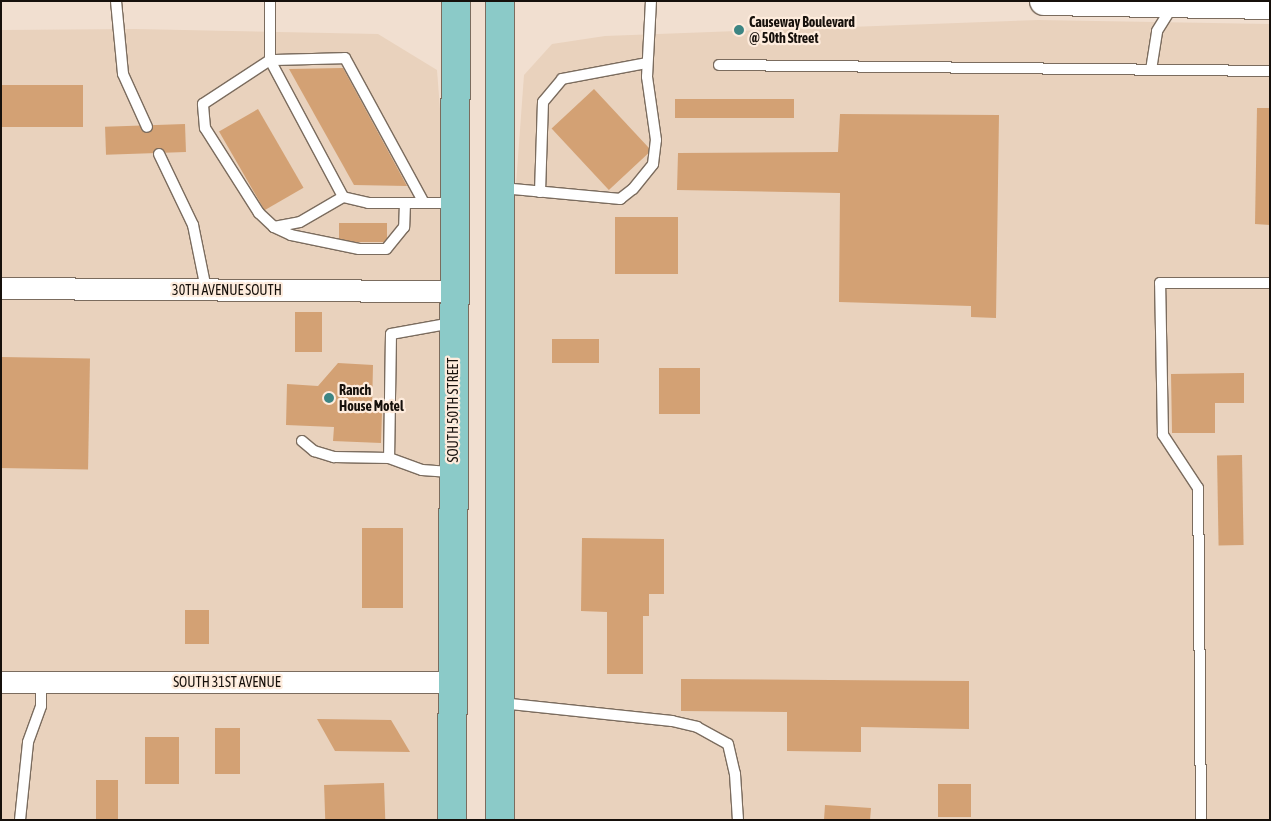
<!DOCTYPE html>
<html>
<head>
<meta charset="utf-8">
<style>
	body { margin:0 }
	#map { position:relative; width:1271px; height:821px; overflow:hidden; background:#f1dfd0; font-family:"Asap Condensed",sans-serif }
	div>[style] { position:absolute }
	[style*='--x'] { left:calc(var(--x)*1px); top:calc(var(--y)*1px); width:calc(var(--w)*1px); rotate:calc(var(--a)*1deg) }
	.built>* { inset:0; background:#e9d2bd; transform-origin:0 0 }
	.building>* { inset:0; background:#d3a174; transform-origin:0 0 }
	.roads { filter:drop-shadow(1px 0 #7b6c5e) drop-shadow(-1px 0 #7b6c5e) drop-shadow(0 1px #7b6c5e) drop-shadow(0 -1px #7b6c5e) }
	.lane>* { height:10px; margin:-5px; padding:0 5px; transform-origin:5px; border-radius:5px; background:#fff }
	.street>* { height:21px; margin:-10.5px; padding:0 10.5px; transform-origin:10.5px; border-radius:10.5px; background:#fff }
	.secondary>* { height:28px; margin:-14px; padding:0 14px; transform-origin:14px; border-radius:14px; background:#fff }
	.primary>* { height:28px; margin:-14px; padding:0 14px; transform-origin:14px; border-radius:14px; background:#8bcac8 }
	.dots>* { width:14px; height:14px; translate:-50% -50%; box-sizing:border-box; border:2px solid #feecdd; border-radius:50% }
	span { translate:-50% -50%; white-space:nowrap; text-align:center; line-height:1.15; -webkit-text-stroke:4.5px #feecdd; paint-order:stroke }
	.poi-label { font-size:14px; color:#16100b; font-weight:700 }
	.left { translate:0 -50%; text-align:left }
	.street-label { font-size:14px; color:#16100b }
	.frame { position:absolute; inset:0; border:2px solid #16100b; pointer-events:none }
</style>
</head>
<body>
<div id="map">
	<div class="built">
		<div style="clip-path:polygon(1038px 20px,1270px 24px,1270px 820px,511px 820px,508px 294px,524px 75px,552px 44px,605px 36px)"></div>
		<div style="clip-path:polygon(135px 29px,378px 34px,437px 70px,454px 292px,454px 678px,1px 677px,1px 30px)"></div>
		<div style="left:1px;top:684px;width:445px;height:136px"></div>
	</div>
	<div class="building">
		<div style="clip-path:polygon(343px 68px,407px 186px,354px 185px,289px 69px)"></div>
		<div style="left:1px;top:85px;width:82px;height:42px"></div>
		<div style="left:594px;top:89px;width:84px;height:58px;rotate:47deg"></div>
		<div style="left:794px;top:99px;width:19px;height:119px;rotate:90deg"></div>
		<div style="clip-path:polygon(1257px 108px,1270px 108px,1270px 225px,1255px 224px)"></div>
		<div style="left:258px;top:109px;width:91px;height:45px;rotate:60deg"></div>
		<div style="clip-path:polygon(840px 114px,999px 115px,996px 318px,971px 317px,971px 306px,839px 302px,840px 193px,677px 190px,678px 153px,838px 152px)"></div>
		<div style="left:185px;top:124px;width:28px;height:80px;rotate:88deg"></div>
		<div style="left:615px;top:217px;width:63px;height:57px"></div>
		<div style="left:339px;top:223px;width:48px;height:19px"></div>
		<div style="left:295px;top:312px;width:27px;height:40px"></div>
		<div style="left:599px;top:339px;width:24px;height:47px;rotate:90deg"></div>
		<div style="left:1px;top:357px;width:89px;height:111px;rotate:1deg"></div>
		<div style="clip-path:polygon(338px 363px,373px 365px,372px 411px,382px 412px,381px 443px,333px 441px,334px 427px,286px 425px,287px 384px,318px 386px)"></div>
		<div style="left:659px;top:368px;width:41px;height:46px"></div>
		<div style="clip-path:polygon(1244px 373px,1244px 403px,1215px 403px,1215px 433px,1172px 433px,1171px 374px)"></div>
		<div style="left:1242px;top:455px;width:90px;height:25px;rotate:89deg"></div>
		<div style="left:362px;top:528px;width:41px;height:80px"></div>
		<div style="clip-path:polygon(582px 538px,664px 539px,664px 594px,649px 594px,649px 616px,643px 616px,643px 674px,607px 674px,607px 612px,581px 611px)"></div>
		<div style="left:185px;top:610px;width:24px;height:34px"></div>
		<div style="clip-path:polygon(681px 679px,969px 681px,969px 729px,861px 727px,861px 752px,787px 751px,787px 712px,681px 711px)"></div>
		<div style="clip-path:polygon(317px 719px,391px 720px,410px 752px,335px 751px)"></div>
		<div style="left:215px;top:728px;width:25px;height:46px"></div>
		<div style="left:145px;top:737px;width:34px;height:47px"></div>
		<div style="left:96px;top:780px;width:22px;height:40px"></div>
		<div style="left:384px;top:783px;width:37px;height:60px;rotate:88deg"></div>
		<div style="left:938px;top:784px;width:33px;height:33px"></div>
		<div style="clip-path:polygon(825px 805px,871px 808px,870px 820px,824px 820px)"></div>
	</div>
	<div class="roads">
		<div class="lane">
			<div style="--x:116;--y:1;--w:73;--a:84.5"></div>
			<div style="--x:123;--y:74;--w:58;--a:65.6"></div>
			<div style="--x:270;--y:1;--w:59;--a:90"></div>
			<div style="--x:270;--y:60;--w:155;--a:61.9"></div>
			<div style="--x:343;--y:197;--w:26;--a:13"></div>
			<div style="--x:368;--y:203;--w:85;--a:0"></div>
			<div style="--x:719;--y:65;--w:551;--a:0.62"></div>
			<div style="--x:1151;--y:70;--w:39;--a:-81"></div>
			<div style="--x:1157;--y:31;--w:28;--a:-58"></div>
			<div style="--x:159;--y:154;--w:79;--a:64.4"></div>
			<div style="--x:193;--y:225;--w:65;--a:78.5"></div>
			<div style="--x:502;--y:188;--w:119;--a:5.3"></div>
			<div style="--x:620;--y:199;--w:16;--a:-38"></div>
			<div style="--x:633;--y:189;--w:32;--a:-51"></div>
			<div style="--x:653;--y:164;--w:24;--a:-83"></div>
			<div style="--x:656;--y:140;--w:64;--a:-98.1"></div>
			<div style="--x:647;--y:77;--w:76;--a:-87"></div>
			<div style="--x:540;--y:192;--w:90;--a:-88.1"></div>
			<div style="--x:543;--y:102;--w:30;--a:-50"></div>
			<div style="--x:562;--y:79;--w:86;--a:-10.7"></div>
			<div style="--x:405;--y:203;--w:24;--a:92"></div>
			<div style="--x:404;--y:227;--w:28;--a:129"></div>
			<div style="--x:386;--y:249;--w:27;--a:180"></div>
			<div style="--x:359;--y:249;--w:69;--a:-168.4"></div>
			<div style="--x:291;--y:235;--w:19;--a:-155"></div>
			<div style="--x:274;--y:227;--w:21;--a:-137"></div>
			<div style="--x:259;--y:213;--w:101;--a:-122.4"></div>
			<div style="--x:205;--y:128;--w:24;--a:-95"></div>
			<div style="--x:203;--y:104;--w:80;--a:-33.3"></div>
			<div style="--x:270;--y:60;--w:75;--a:-1.5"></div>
			<div style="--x:345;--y:58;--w:165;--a:61.4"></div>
			<div style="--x:274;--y:227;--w:26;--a:-11"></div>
			<div style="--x:300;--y:222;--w:50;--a:-30.2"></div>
			<div style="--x:452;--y:323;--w:62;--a:169.8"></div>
			<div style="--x:391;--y:334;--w:124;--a:90.9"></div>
			<div style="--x:389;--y:458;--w:35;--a:20"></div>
			<div style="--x:422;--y:470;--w:31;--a:4"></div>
			<div style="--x:302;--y:441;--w:16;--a:40"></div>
			<div style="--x:314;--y:451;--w:21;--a:17"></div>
			<div style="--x:334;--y:457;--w:55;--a:1"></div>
			<div style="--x:501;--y:703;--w:172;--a:6"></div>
			<div style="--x:672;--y:721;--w:26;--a:13"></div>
			<div style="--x:697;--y:727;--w:35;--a:29"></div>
			<div style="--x:728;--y:744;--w:31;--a:77"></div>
			<div style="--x:735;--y:774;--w:46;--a:86.3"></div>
			<div style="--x:20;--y:820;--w:78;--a:-84.1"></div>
			<div style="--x:28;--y:742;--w:38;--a:-70"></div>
			<div style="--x:41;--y:706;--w:24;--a:-90"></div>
			<div style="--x:1201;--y:820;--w:332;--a:-90.5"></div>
			<div style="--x:1198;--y:488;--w:64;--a:-123.4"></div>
			<div style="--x:1163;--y:435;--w:152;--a:-91.1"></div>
			<div style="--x:1160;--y:283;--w:110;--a:0"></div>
		</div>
		<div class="street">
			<div style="--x:1;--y:288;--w:452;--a:0.4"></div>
			<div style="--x:1;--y:682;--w:451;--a:0"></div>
		</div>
		<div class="secondary">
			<div style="--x:1044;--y:1;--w:226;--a:1"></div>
		</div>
		<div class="primary">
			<div style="--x:500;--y:1;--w:819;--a:90"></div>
			<div style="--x:452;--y:820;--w:819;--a:-89.72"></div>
		</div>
	</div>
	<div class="dots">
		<div style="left:739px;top:30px;background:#3d8583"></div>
		<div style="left:329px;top:398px;background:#3d8583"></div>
	</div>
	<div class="poi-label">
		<span class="left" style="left:749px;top:30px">Causeway Boulevard<br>@ 50th Street</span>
		<span class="left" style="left:339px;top:398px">Ranch<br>House Motel</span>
	</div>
	<div class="street-label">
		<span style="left:227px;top:290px">30TH AVENUE SOUTH</span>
		<span style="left:453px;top:410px;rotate:-90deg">SOUTH 50TH STREET</span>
		<span style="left:227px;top:682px">SOUTH 31ST AVENUE</span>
	</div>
	<div class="frame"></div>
</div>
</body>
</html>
